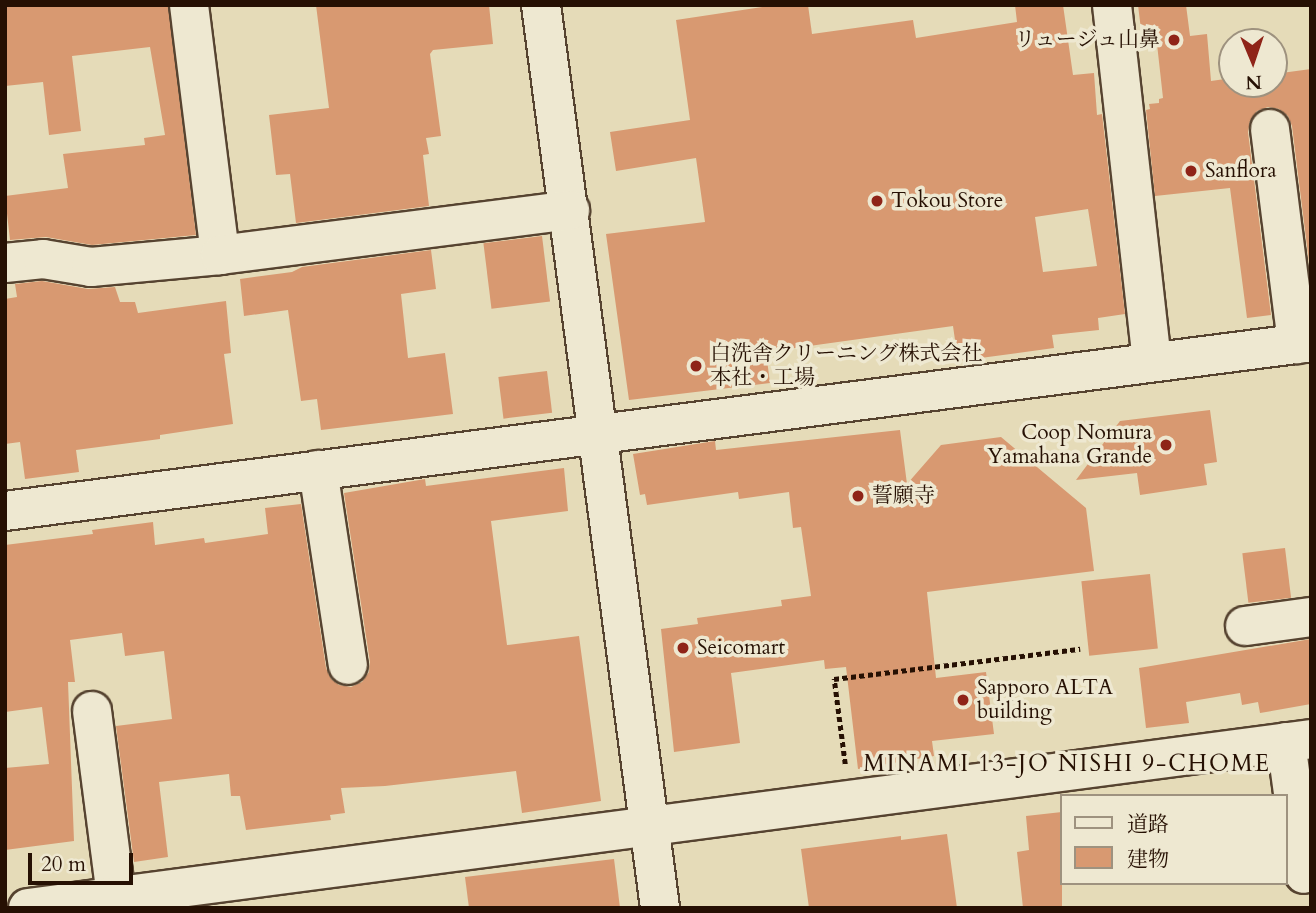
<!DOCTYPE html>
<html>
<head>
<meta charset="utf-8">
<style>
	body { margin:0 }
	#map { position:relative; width:1316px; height:913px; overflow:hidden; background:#e5dbb8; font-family:Cardo,"Noto Serif JP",serif }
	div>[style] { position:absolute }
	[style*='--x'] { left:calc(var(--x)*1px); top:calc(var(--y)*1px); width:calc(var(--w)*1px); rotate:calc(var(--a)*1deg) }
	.building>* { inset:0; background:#d89971; transform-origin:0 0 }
	.path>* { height:4.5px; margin-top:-2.25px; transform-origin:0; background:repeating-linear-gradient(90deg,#261003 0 5px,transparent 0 8.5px) }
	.roads { filter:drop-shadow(2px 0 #564330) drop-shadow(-2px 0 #564330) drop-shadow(0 2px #564330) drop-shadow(0 -2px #564330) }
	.minor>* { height:38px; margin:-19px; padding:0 19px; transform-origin:19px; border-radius:19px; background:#eee8d1 }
	.dots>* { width:19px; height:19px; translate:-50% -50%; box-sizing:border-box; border:4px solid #eee8d1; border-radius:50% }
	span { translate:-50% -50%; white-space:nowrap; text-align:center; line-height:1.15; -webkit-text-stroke:7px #eee8d1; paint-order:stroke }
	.poi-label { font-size:21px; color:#261003 }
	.right { translate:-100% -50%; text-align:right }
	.left { translate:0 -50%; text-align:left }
	.neighbourhood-label { font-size:23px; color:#261003; letter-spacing:2px }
	.frame { position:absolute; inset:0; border:7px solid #261003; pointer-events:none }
	.legend { position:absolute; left:1060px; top:794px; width:228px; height:91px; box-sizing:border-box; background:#eee8d1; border:2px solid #9e927f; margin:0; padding:9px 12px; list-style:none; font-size:21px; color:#261003 }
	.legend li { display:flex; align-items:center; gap:14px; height:35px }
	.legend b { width:35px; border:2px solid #9e927f }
	.north { position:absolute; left:1218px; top:28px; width:70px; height:70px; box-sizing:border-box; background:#eee8d1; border:2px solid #9e927f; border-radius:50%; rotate:178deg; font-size:19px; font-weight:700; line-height:28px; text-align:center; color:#261003 }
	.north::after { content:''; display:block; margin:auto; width:24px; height:32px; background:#8f2418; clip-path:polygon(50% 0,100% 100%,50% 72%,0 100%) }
	.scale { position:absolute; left:28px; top:853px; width:105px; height:32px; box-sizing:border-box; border:4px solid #261003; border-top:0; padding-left:9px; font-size:21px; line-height:24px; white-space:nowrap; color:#261003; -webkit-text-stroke:5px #eee8d1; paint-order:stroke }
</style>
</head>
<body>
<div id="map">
	<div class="building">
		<div style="clip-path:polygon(5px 5px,168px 5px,196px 235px,92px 245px,46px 237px,10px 240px,5px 196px,68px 188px,63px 154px,145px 145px,144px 138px,165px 135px,150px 47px,72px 56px,81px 131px,49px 135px,43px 82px,5px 86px)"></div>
		<div style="clip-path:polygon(316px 5px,489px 5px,493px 44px,433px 50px,430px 54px,441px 136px,426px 138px,429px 154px,423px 155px,429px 206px,296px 223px,290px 174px,276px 175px,269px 115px,329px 108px)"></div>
		<div style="clip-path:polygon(evenodd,776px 5px,808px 5px,812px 34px,913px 20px,916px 38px,1017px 22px,1015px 5px,1063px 5px,1073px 75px,1094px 73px,1097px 115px,1102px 114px,1125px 314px,1098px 318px,1099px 330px,1052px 335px,1054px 348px,958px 361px,953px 326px,766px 352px,770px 383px,629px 400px,606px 234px,705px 222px,696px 158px,616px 171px,610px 132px,690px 120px,676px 20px,776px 5px,1088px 209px,1097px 266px,1043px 272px,1035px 217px,1088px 209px)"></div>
		<div style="clip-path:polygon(1138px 5px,1186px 5px,1190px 36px,1207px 34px,1211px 81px,1232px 78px,1232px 84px,1274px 84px,1274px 74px,1311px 69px,1311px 278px,1292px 126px,1288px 116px,1279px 109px,1268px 107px,1257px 111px,1250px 121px,1248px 132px,1271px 315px,1247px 318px,1230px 188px,1155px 196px,1146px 110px,1150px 109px,1149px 104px,1159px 103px,1159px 99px,1163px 98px,1157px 44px,1143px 46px)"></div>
		<div style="left:542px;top:236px;width:66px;height:59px;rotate:83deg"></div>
		<div style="clip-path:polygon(431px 250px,436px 289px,401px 294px,408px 358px,445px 353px,453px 414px,321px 430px,317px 399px,301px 401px,288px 310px,244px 316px,240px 279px,292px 272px,302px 267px)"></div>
		<div style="clip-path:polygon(42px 281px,88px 289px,115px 287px,120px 302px,135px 302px,138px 313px,226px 301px,231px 353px,224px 354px,233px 424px,160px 435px,160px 439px,76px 450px,79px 472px,25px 479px,20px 442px,5px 444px,5px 299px,17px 297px,15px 284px)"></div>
		<div style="left:547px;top:371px;width:42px;height:49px;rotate:83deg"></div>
		<div style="clip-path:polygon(1210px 410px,1217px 462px,1204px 464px,1207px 485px,1140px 495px,1137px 473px,1076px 480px,1120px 421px)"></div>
		<div style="clip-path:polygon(900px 430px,907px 484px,941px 445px,1001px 437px,1086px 508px,1094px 571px,927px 592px,936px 678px,986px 672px,994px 734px,932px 741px,934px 756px,858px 769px,846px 667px,825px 669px,824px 660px,731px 673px,740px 743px,674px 752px,661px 629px,698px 624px,697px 618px,782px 606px,781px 600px,811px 596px,801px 527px,793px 528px,789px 492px,739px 499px,738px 492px,647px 505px,645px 494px,640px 495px,633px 454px,715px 441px,716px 450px)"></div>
		<div style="clip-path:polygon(564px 468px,568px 511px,491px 521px,507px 645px,579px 636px,601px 801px,522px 813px,516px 771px,385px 786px,341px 788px,345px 813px,330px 815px,331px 820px,246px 830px,240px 796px,231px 796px,229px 774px,159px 782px,168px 857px,134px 862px,116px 726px,172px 719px,164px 651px,125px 656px,122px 633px,70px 640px,75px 682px,68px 682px,74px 841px,5px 850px,5px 768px,49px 764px,42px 707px,5px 712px,5px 545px,93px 534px,92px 530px,153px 522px,155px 545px,204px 538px,205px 543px,268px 534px,265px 508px,301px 504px,326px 668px,331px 679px,339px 685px,351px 687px,362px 682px,369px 672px,370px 662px,344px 493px,425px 479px,426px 486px)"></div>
		<div style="left:1285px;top:548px;width:50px;height:43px;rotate:83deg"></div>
		<div style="left:1150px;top:574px;width:75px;height:69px;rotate:84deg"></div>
		<div style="clip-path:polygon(1311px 639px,1311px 704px,1260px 713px,1258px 702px,1242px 705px,1240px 693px,1186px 702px,1189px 723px,1146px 728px,1139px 668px)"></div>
		<div style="clip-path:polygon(1062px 812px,1062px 908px,1023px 908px,1017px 852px,1029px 850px,1026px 816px)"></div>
		<div style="clip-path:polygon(947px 834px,957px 908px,809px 908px,801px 849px,901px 836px,901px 840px)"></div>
		<div style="clip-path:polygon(614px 859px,620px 908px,469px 908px,465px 877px)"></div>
	</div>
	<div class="path">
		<div style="--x:845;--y:764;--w:86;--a:-97.4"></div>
		<div style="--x:834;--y:679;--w:248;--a:-7"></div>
	</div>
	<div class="roads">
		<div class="minor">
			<div style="--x:189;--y:5;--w:252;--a:82.9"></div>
			<div style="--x:541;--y:5;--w:911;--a:82.49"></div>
			<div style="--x:1112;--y:5;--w:359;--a:83.6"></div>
			<div style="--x:1270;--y:129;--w:217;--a:82.8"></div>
			<div style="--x:5;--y:263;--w:38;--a:-6"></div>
			<div style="--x:43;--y:259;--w:49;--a:9.5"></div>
			<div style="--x:91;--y:267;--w:130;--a:-5.3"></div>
			<div style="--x:220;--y:255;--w:353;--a:-7.3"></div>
			<div style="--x:318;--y:470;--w:197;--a:81.3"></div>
			<div style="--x:5;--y:511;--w:1317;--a:-7.37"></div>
			<div style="--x:1245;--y:626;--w:67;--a:-7.8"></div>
			<div style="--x:92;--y:711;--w:187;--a:82.6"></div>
			<div style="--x:1286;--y:742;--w:133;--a:82.2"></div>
			<div style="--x:28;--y:908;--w:1294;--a:-7.5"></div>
		</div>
	</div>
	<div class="dots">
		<div style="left:1174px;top:40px;background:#8f2418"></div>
		<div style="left:1191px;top:171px;background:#8f2418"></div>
		<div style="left:877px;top:201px;background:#8f2418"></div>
		<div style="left:696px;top:366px;background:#8f2418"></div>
		<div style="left:1166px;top:445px;background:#8f2418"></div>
		<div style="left:858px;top:496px;background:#8f2418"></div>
		<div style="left:683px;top:648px;background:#8f2418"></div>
		<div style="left:963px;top:700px;background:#8f2418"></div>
	</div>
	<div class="poi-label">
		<span class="right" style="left:1160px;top:40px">リュージュ山鼻</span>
		<span class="left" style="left:1205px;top:171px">Sanflora</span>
		<span class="left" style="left:891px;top:201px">Tokou Store</span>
		<span class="left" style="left:710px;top:366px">白洗舎クリーニング株式会社<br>本社・工場</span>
		<span class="right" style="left:1152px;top:445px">Coop Nomura<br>Yamahana Grande</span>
		<span class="left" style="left:872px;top:496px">誓願寺</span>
		<span class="left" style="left:697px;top:648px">Seicomart</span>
		<span class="left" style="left:977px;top:700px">Sapporo ALTA<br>building</span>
	</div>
	<div class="neighbourhood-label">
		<span style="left:1067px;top:764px">MINAMI 13-JO NISHI 9-CHOME</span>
	</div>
	<div class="frame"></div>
	<ul class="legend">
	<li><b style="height:9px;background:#eee8d1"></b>道路</li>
	<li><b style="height:19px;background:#d89971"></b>建物</li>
	</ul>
	<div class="north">N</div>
	<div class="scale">20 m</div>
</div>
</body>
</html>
